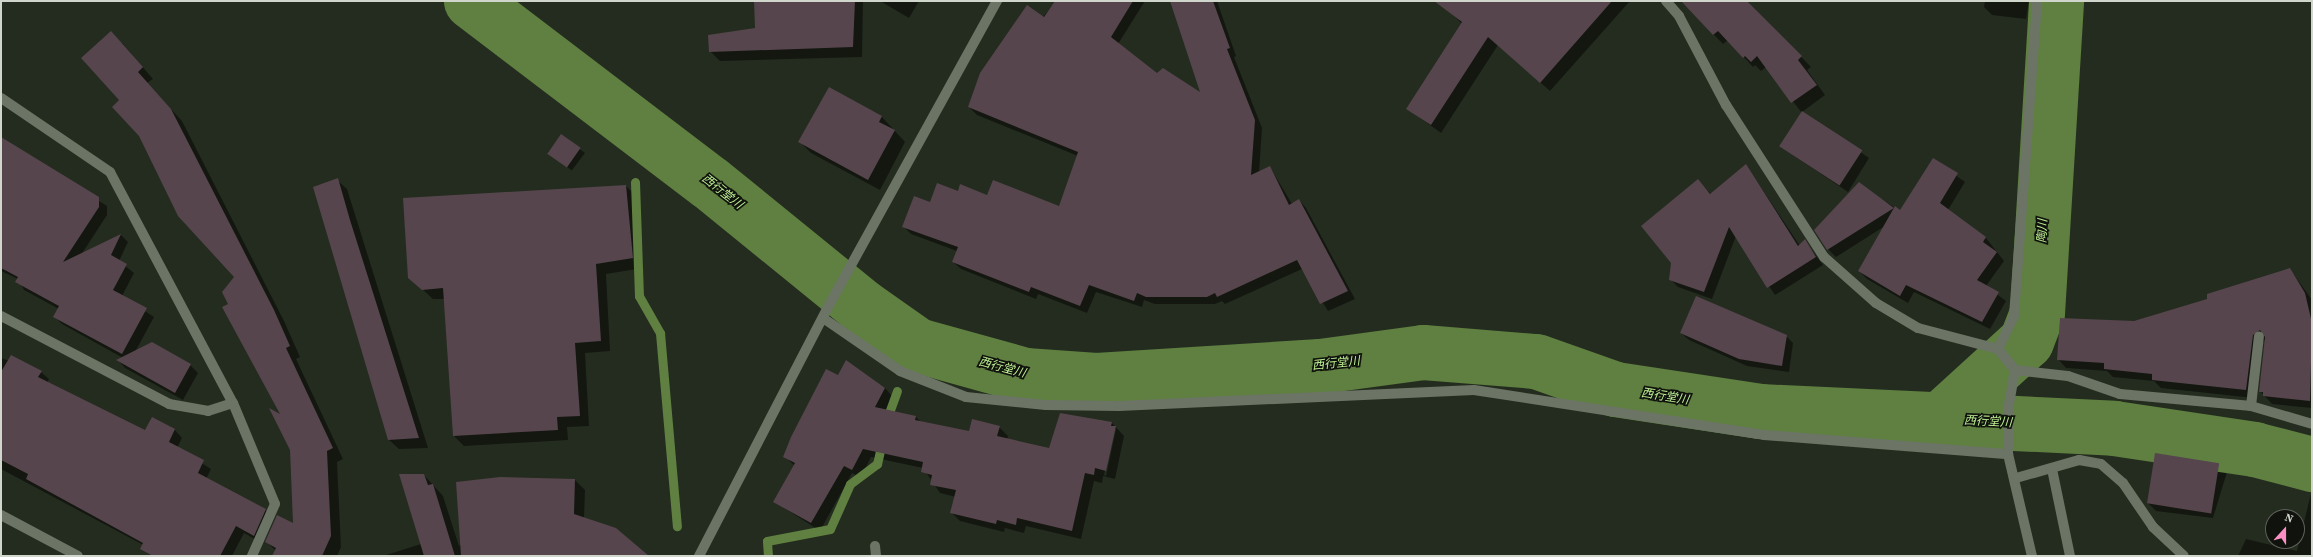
<!DOCTYPE html>
<html>
<head>
<meta charset="utf-8">
<style>
	body { margin:0 }
	#map { position:relative; width:2313px; height:557px; overflow:hidden; background:#242c1f; font-family:"Source Serif 4","Noto Sans JP",serif }
	div>[style] { position:absolute }
	[style*='--x'] { left:calc(var(--x)*1px); top:calc(var(--y)*1px); width:calc(var(--w)*1px); rotate:calc(var(--a)*1deg) }
	.shadow>* { inset:0; background:#0007; transform-origin:0 0 }
	.stream>* { height:9px; margin:-4.5px; padding:0 4.5px; transform-origin:4.5px; border-radius:4.5px; background:#5f8040 }
	.river>* { height:55px; margin:-27.5px; padding:0 27.5px; transform-origin:27.5px; border-radius:27.5px; background:#5f8040 }
	.building>* { inset:0; background:#56454d; transform-origin:0 0 }
	.minor>* { height:10px; margin:-5px; padding:0 5px; transform-origin:5px; border-radius:5px; background:#6b7465 }
	span { translate:-50% -50%; white-space:nowrap; text-align:center; line-height:1.15; -webkit-text-stroke:3.5px #10130d; paint-order:stroke }
	.water-label { font-size:12px; color:#bff094; font-style:italic }
	.frame { position:absolute; inset:0; border:2px solid #d1d6cd; pointer-events:none }
	.north { position:absolute; left:2265px; top:509px; width:40px; height:40px; box-sizing:border-box; background:#10130d; border:1px solid #5d615a; border-radius:50%; rotate:21deg; font-size:11px; font-weight:700; line-height:16px; text-align:center; color:#d1d6cd }
	.north::after { content:''; display:block; margin:auto; width:14px; height:18px; background:#fb8fc4; clip-path:polygon(50% 0,100% 100%,50% 72%,0 100%) }
</style>
</head>
<body>
<div id="map">
	<div class="shadow">
		<div style="clip-path:polygon(755px 1px,863px 1px,862px 57px,720px 61px,710px 51px,756px 29px)"></div>
		<div style="clip-path:polygon(880px 1px,919px 1px,909px 18px)"></div>
		<div style="clip-path:polygon(1056px 1px,1145px 1px,1118px 44px,1157px 74px,1202px 94px,1171px 1px,1217px 1px,1236px 56px,1234px 57px,1262px 128px,1259px 173px,1270px 167px,1292px 204px,1299px 200px,1306px 208px,1355px 299px,1328px 311px,1302px 269px,1225px 304px,1222px 301px,1215px 304px,1155px 304px,1144px 300px,1142px 307px,1096px 292px,1087px 313px,1038px 294px,1036px 299px,961px 269px,953px 262px,957px 251px,911px 234px,903px 226px,930px 203px,958px 193px,1059px 207px,1078px 156px,977px 115px,969px 107px)"></div>
		<div style="clip-path:polygon(1440px 1px,1630px 1px,1550px 91px,1498px 45px,1441px 133px,1408px 109px,1462px 24px)"></div>
		<div style="clip-path:polygon(1704px 1px,1747px 1px,1811px 67px,1807px 70px,1825px 95px,1802px 112px,1869px 158px,1848px 192px,1784px 149px,1802px 113px,1766px 67px,1761px 71px,1755px 65px,1753px 67px,1728px 40px,1723px 44px,1692px 12px)"></div>
		<div style="clip-path:polygon(1985px 1px,2029px 1px,2026px 19px,1992px 15px,1984px 7px)"></div>
		<div style="clip-path:polygon(122px 43px,153px 79px,147px 83px,182px 121px,284px 321px,300px 357px,296px 359px,343px 459px,337px 462px,341px 547px,337px 556px,273px 556px,276px 551px,267px 542px,294px 525px,291px 449px,282px 417px,230px 304px,236px 277px,120px 100px)"></div>
		<div style="clip-path:polygon(881px 116px,905px 142px,880px 190px,811px 153px,800px 142px)"></div>
		<div style="left:561px;top:135px;width:30px;height:22px;rotate:37deg"></div>
		<div style="clip-path:polygon(1px 139px,107px 206px,107px 215px,81px 255px,121px 235px,128px 242px,119px 261px,134px 273px,122px 296px,154px 317px,135px 352px,190px 365px,198px 373px,183px 400px,125px 368px,118px 360px,123px 358px,62px 324px,54px 316px,59px 309px,24px 290px,18px 279px,1px 271px)"></div>
		<div style="clip-path:polygon(1933px 159px,1965px 182px,1948px 210px,1986px 238px,2004px 261px,1986px 286px,2006px 301px,1990px 329px,1914px 292px,1908px 303px,1867px 279px,1859px 271px,1885px 226px,1836px 257px,1828px 249px,1859px 184px,1900px 211px)"></div>
		<div style="clip-path:polygon(1746px 165px,1800px 246px,1805px 241px,1823px 265px,1775px 295px,1736px 236px,1712px 299px,1678px 287px,1670px 279px,1698px 181px,1711px 194px)"></div>
		<div style="clip-path:polygon(337px 180px,347px 189px,428px 448px,399px 449px,389px 440px)"></div>
		<div style="clip-path:polygon(626px 186px,636px 196px,643px 268px,606px 274px,610px 351px,585px 353px,589px 426px,567px 427px,568px 440px,464px 446px,454px 436px,445px 299px,433px 299px,409px 277px)"></div>
		<div style="clip-path:polygon(2290px 269px,2312px 300px,2312px 408px,2272px 404px,2260px 391px,2266px 339px,2261px 344px,2254px 398px,2161px 388px,2154px 381px,2113px 377px,2107px 371px,2066px 368px,2058px 359px,2134px 322px,2208px 300px)"></div>
		<div style="clip-path:polygon(1681px 333px,1786px 336px,1793px 343px,1789px 372px,1747px 366px,1689px 340px)"></div>
		<div style="clip-path:polygon(1px 358px,41px 372px,49px 379px,47px 383px,146px 431px,152px 418px,175px 430px,182px 438px,177px 448px,211px 469px,206px 479px,265px 510px,273px 517px,262px 543px,244px 533px,232px 556px,164px 556px,1px 469px)"></div>
		<div style="clip-path:polygon(evenodd,838px 377px,885px 388px,893px 397px,886px 410px,916px 417px,922px 423px,970px 432px,999px 427px,1008px 436px,1007px 440px,1050px 449px,1060px 414px,1112px 423px,1124px 436px,1115px 479px,1103px 476px,1102px 483px,1094px 481px,1081px 539px,1026px 526px,1024px 533px,1005px 528px,1004px 532px,960px 521px,952px 513px,956px 497px,940px 493px,923px 468px,871px 457px,861px 478px,852px 473px,820px 531px,775px 502px,795px 466px,784px 456px,838px 377px,1114px 429px,1116px 429px,1106px 476px,1104px 475px,1114px 429px)"></div>
		<div style="clip-path:polygon(2156px 454px,2219px 464px,2227px 472px,2213px 518px,2156px 511px,2148px 503px)"></div>
		<div style="clip-path:polygon(424px 475px,443px 496px,459px 546px,575px 480px,585px 490px,584px 518px,646px 556px,383px 556px,421px 544px)"></div>
		<div style="clip-path:polygon(2312px 489px,2312px 556px,2238px 556px,2246px 539px,2297px 551px)"></div>
	</div>
	<div class="stream">
		<div style="--x:635;--y:182;--w:114;--a:88"></div>
		<div style="--x:639;--y:296;--w:43;--a:60.4"></div>
		<div style="--x:660;--y:333;--w:194;--a:85"></div>
		<div style="--x:886;--y:421;--w:32;--a:-70"></div>
		<div style="--x:768;--y:556;--w:15;--a:-94"></div>
		<div style="--x:767;--y:541;--w:64;--a:-10.8"></div>
		<div style="--x:830;--y:529;--w:49;--a:-66"></div>
		<div style="--x:850;--y:484;--w:34;--a:-37"></div>
		<div style="--x:877;--y:464;--w:23;--a:-77"></div>
	</div>
	<div class="river">
		<div style="--x:471;--y:1;--w:299;--a:37.3"></div>
		<div style="--x:709;--y:182;--w:198;--a:39.1"></div>
		<div style="--x:863;--y:307;--w:66;--a:35.1"></div>
		<div style="--x:917;--y:345;--w:112;--a:15.5"></div>
		<div style="--x:1025;--y:375;--w:71;--a:4"></div>
		<div style="--x:1096;--y:380;--w:224;--a:-3.6"></div>
		<div style="--x:1320;--y:366;--w:104;--a:-7.7"></div>
		<div style="--x:1423;--y:352;--w:113;--a:4.6"></div>
		<div style="--x:1536;--y:361;--w:84;--a:19.5"></div>
		<div style="--x:1615;--y:389;--w:147;--a:8.6"></div>
		<div style="--x:1760;--y:411;--w:354;--a:2.7"></div>
		<div style="--x:2114;--y:428;--w:142;--a:8.5"></div>
		<div style="--x:2254;--y:449;--w:60;--a:14.5"></div>
		<div style="--x:1938;--y:421;--w:119;--a:-42.3"></div>
		<div style="--x:2026;--y:341;--w:30;--a:-69"></div>
		<div style="--x:2037;--y:313;--w:313;--a:-86.5"></div>
	</div>
	<div class="building">
		<div style="clip-path:polygon(754px 1px,855px 1px,853px 47px,709px 52px,708px 35px,755px 28px)"></div>
		<div style="clip-path:polygon(1055px 1px,1133px 1px,1111px 37px,1157px 73px,1163px 68px,1200px 92px,1170px 1px,1213px 1px,1230px 48px,1227px 49px,1255px 120px,1251px 175px,1270px 166px,1289px 205px,1299px 199px,1348px 291px,1320px 304px,1297px 260px,1217px 297px,1215px 293px,1207px 297px,1146px 297px,1137px 293px,1134px 301px,1089px 285px,1080px 306px,1031px 287px,1029px 292px,952px 262px,958px 247px,902px 227px,914px 196px,930px 202px,937px 183px,958px 191px,960px 184px,987px 195px,993px 180px,1059px 206px,1078px 152px,968px 107px,980px 73px,1027px 5px,1044px 17px)"></div>
		<div style="clip-path:polygon(1434px 1px,1612px 1px,1540px 83px,1488px 37px,1431px 125px,1406px 109px,1462px 22px)"></div>
		<div style="clip-path:polygon(1681px 1px,1747px 1px,1802px 56px,1798px 60px,1817px 85px,1791px 103px,1757px 56px,1751px 62px,1745px 56px,1743px 58px,1718px 31px,1713px 35px)"></div>
		<div style="clip-path:polygon(111px 31px,143px 67px,138px 72px,171px 109px,274px 310px,290px 346px,286px 348px,333px 448px,327px 451px,331px 536px,322px 556px,272px 556px,276px 548px,265px 542px,277px 515px,293px 523px,290px 450px,269px 408px,280px 414px,222px 307px,228px 304px,222px 292px,234px 277px,178px 216px,139px 136px,112px 107px,119px 100px,81px 58px)"></div>
		<div style="clip-path:polygon(829px 87px,882px 116px,879px 122px,895px 130px,868px 180px,798px 142px)"></div>
		<div style="left:1802px;top:111px;width:72px;height:42px;rotate:33deg"></div>
		<div style="left:561px;top:134px;width:24px;height:24px;rotate:35deg"></div>
		<div style="clip-path:polygon(1px 137px,99px 197px,99px 207px,63px 262px,121px 234px,111px 255px,127px 264px,113px 290px,147px 308px,122px 354px,53px 317px,59px 306px,15px 282px,18px 277px,1px 268px)"></div>
		<div style="clip-path:polygon(1933px 158px,1958px 173px,1940px 203px,1986px 237px,1983px 242px,1997px 252px,1977px 280px,1999px 292px,1982px 322px,1906px 285px,1900px 296px,1858px 271px,1895px 206px,1900px 210px)"></div>
		<div style="clip-path:polygon(1746px 164px,1798px 246px,1805px 239px,1816px 257px,1767px 288px,1729px 227px,1704px 292px,1669px 280px,1671px 263px,1641px 226px,1698px 179px,1710px 194px)"></div>
		<div style="clip-path:polygon(338px 178px,350px 220px,419px 438px,388px 440px,313px 187px)"></div>
		<div style="clip-path:polygon(1859px 182px,1894px 208px,1827px 250px,1814px 230px)"></div>
		<div style="clip-path:polygon(626px 185px,633px 258px,596px 264px,601px 341px,575px 343px,580px 416px,557px 417px,558px 430px,453px 436px,443px 288px,422px 290px,408px 278px,403px 198px)"></div>
		<div style="clip-path:polygon(2290px 268px,2305px 293px,2312px 323px,2310px 401px,2263px 396px,2263px 392px,2259px 392px,2265px 337px,2260px 330px,2253px 335px,2246px 390px,2152px 380px,2152px 374px,2104px 369px,2104px 363px,2057px 360px,2060px 318px,2134px 321px,2207px 299px,2207px 294px)"></div>
		<div style="clip-path:polygon(1696px 296px,1787px 335px,1782px 366px,1739px 359px,1680px 333px)"></div>
		<div style="clip-path:polygon(152px 342px,191px 364px,175px 393px,116px 360px)"></div>
		<div style="clip-path:polygon(11px 355px,42px 371px,38px 377px,145px 430px,152px 417px,175px 429px,169px 442px,204px 460px,198px 473px,266px 509px,254px 536px,236px 526px,220px 556px,153px 556px,140px 549px,143px 543px,26px 479px,28px 474px,1px 460px,1px 372px)"></div>
		<div style="clip-path:polygon(846px 360px,885px 388px,875px 407px,916px 416px,915px 420px,969px 431px,972px 419px,1000px 426px,997px 436px,1049px 448px,1060px 413px,1112px 422px,1111px 426px,1116px 426px,1106px 471px,1095px 468px,1094px 475px,1085px 473px,1072px 531px,1017px 518px,1016px 525px,997px 520px,996px 524px,950px 513px,956px 490px,930px 485px,932px 475px,921px 472px,923px 462px,863px 449px,852px 470px,844px 466px,811px 523px,773px 502px,795px 463px,783px 457px,791px 437px,826px 369px,838px 375px)"></div>
		<div style="left:2155px;top:453px;width:65px;height:51px;rotate:9deg"></div>
		<div style="clip-path:polygon(399px 474px,424px 474px,428px 485px,433px 484px,455px 556px,424px 556px)"></div>
		<div style="clip-path:polygon(500px 477px,575px 479px,574px 514px,616px 528px,649px 556px,461px 556px,456px 482px)"></div>
	</div>
	<div class="minor">
		<div style="--x:1666;--y:1;--w:20;--a:49"></div>
		<div style="--x:1679;--y:16;--w:101;--a:62.2"></div>
		<div style="--x:1726;--y:105;--w:181;--a:57.2"></div>
		<div style="--x:1824;--y:257;--w:69;--a:41.5"></div>
		<div style="--x:1876;--y:303;--w:49;--a:30.8"></div>
		<div style="--x:1918;--y:328;--w:83;--a:14.7"></div>
		<div style="--x:1998;--y:349;--w:27;--a:51"></div>
		<div style="--x:2015;--y:370;--w:53;--a:6.5"></div>
		<div style="--x:2068;--y:376;--w:55;--a:19.1"></div>
		<div style="--x:2120;--y:394;--w:132;--a:5.2"></div>
		<div style="--x:2251;--y:406;--w:64;--a:16.4"></div>
		<div style="--x:1;--y:98;--w:132;--a:34.2"></div>
		<div style="--x:110;--y:172;--w:262;--a:62"></div>
		<div style="--x:233;--y:403;--w:109;--a:67.4"></div>
		<div style="--x:275;--y:504;--w:57;--a:113.9"></div>
		<div style="--x:1;--y:316;--w:190;--a:27.6"></div>
		<div style="--x:169;--y:404;--w:40;--a:10"></div>
		<div style="--x:208;--y:411;--w:26;--a:-18"></div>
		<div style="--x:823;--y:318;--w:93;--a:34.5"></div>
		<div style="--x:900;--y:371;--w:71;--a:21.5"></div>
		<div style="--x:966;--y:397;--w:80;--a:5.7"></div>
		<div style="--x:1046;--y:405;--w:73;--a:0.8"></div>
		<div style="--x:1119;--y:406;--w:355;--a:-2.6"></div>
		<div style="--x:1474;--y:390;--w:293;--a:8.8"></div>
		<div style="--x:1764;--y:435;--w:245;--a:4.5"></div>
		<div style="--x:1998;--y:349;--w:37;--a:-64"></div>
		<div style="--x:2014;--y:316;--w:316;--a:-85.8"></div>
		<div style="--x:2015;--y:370;--w:36;--a:100"></div>
		<div style="--x:2009;--y:405;--w:49;--a:91.2"></div>
		<div style="--x:2008;--y:454;--w:105;--a:76.8"></div>
		<div style="--x:2251;--y:406;--w:70;--a:-83.5"></div>
		<div style="--x:2052;--y:469;--w:89;--a:78.3"></div>
		<div style="--x:2016;--y:478;--w:66;--a:-15.9"></div>
		<div style="--x:2079;--y:460;--w:22;--a:10"></div>
		<div style="--x:2101;--y:464;--w:29;--a:41"></div>
		<div style="--x:2123;--y:483;--w:53;--a:55.7"></div>
		<div style="--x:2153;--y:527;--w:42;--a:43.1"></div>
		<div style="--x:1;--y:515;--w:87;--a:28"></div>
		<div style="--x:875;--y:546;--w:10;--a:84"></div>
		<div style="--x:699;--y:556;--w:280;--a:-62.6"></div>
		<div style="--x:828;--y:307;--w:350;--a:-61.1"></div>
	</div>
	<div class="water-label">
		<span style="left:722px;top:192px;rotate:38deg">西行堂川</span>
		<span style="left:2043px;top:231px;rotate:-87deg">陶川</span>
		<span style="left:1336px;top:364px;rotate:-6deg">西行堂川</span>
		<span style="left:1002px;top:368px;rotate:15deg">西行堂川</span>
		<span style="left:1665px;top:397px;rotate:9deg">西行堂川</span>
		<span style="left:1988px;top:422px;rotate:3deg">西行堂川</span>
	</div>
	<div class="frame"></div>
	<div class="north">N</div>
</div>
</body>
</html>
